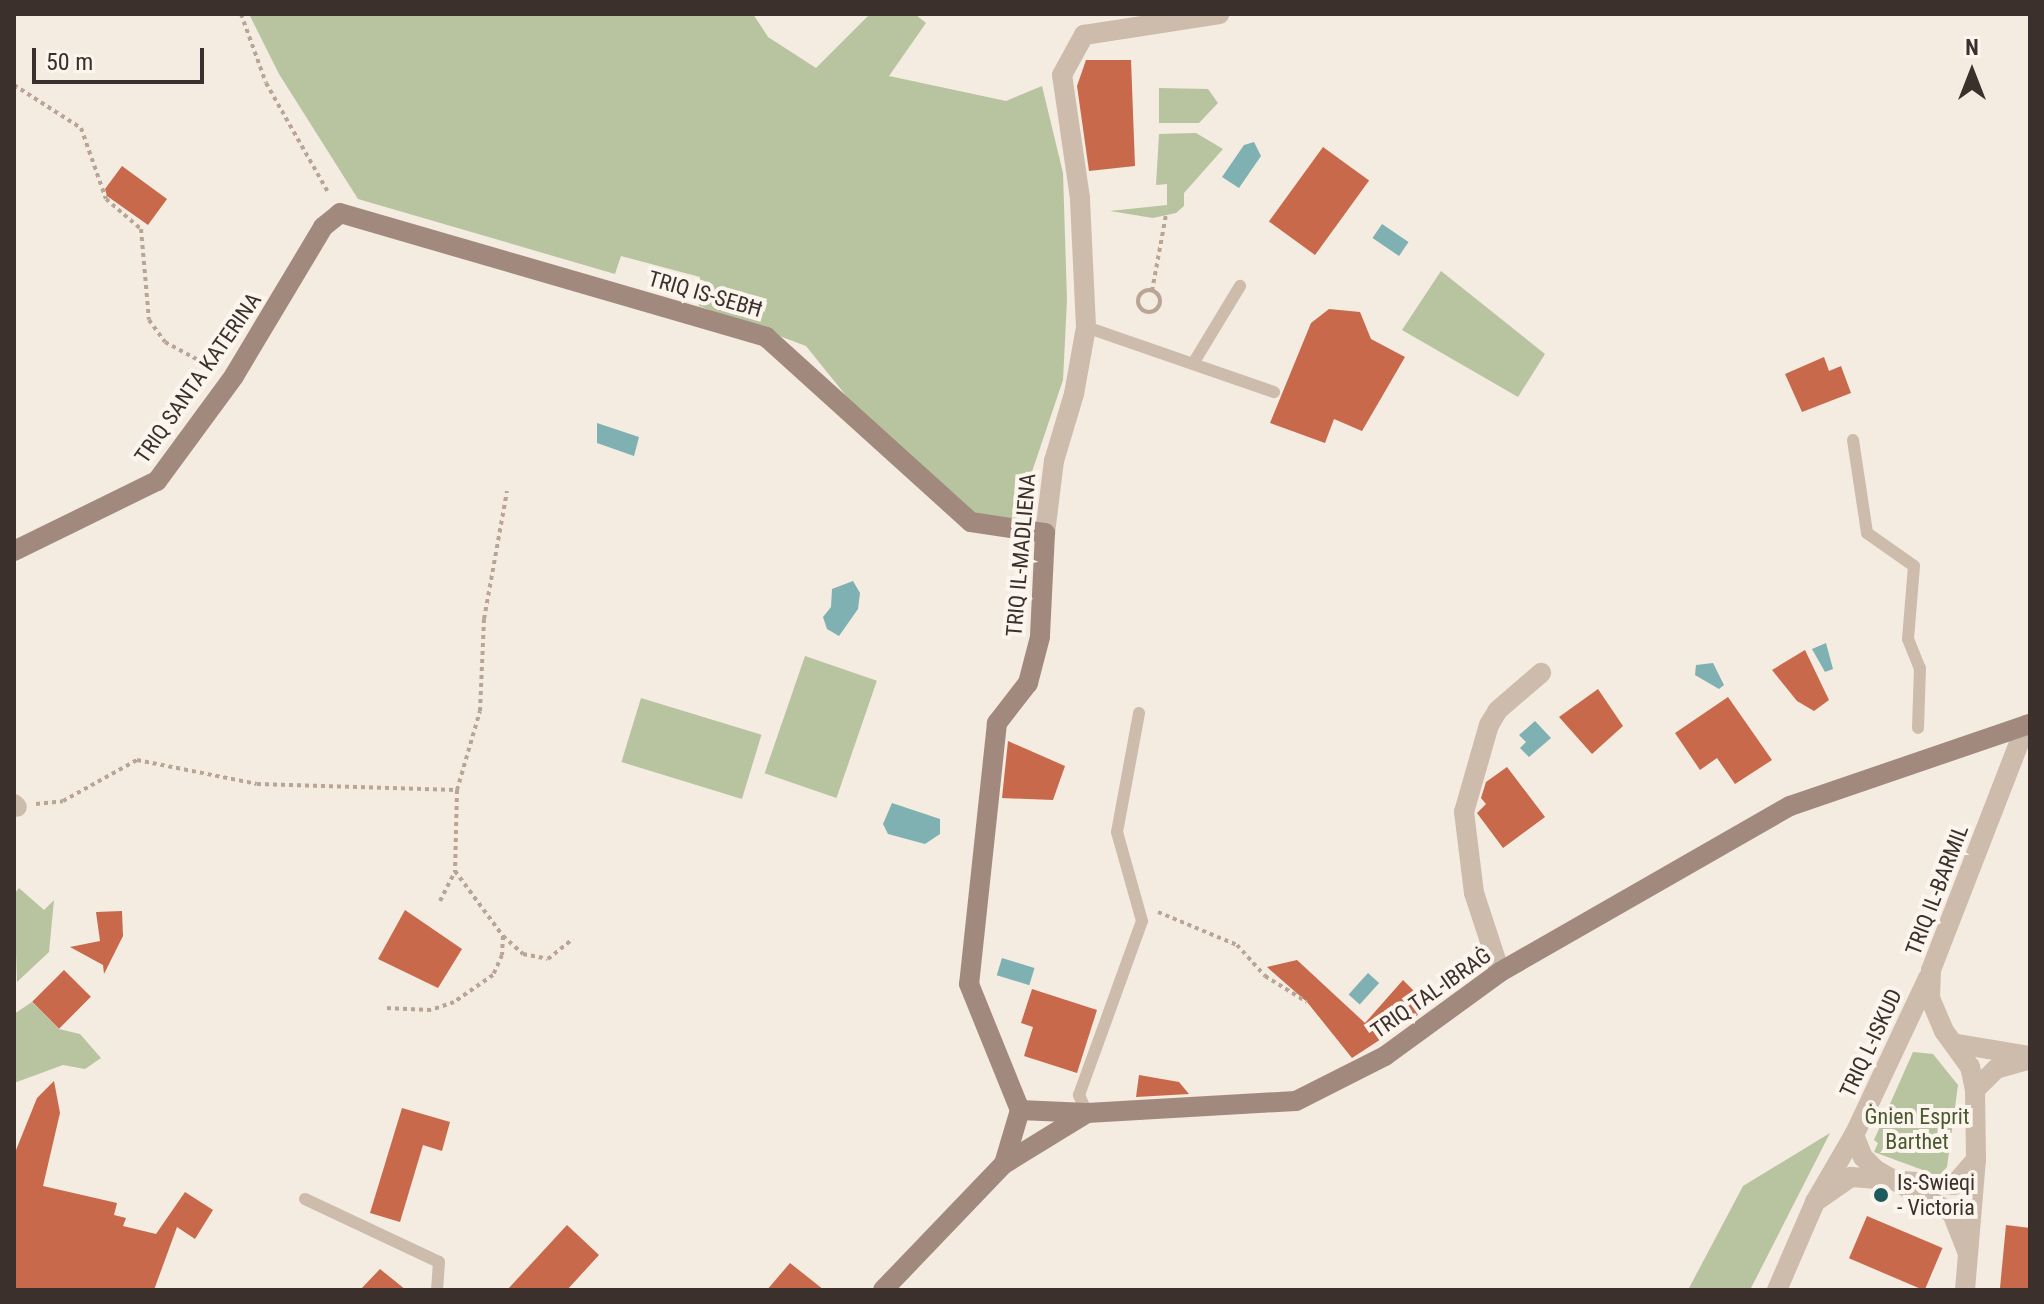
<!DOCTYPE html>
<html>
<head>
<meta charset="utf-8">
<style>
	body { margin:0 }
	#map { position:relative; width:2044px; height:1304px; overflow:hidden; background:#f4ebe1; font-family:"Roboto Condensed",sans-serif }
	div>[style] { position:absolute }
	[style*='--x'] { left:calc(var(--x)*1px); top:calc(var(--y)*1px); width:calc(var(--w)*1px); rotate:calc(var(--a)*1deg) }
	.green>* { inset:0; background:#b8c4a0; transform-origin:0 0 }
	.water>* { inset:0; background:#7fb0b2; transform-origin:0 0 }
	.building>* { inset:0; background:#c8694b; transform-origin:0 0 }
	.path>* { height:4px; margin-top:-2px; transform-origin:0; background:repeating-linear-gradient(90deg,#b9a596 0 4px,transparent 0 8px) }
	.path>.ring { margin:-2px; padding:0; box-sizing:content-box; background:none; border:4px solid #b9a596; border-radius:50% }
	.service>* { height:12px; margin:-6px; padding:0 6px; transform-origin:6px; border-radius:6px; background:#cdbbac }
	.minor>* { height:20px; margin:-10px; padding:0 10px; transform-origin:10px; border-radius:10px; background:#cdbbac }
	.secondary>* { height:20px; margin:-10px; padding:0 10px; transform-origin:10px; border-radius:10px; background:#a18a7d }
	.dots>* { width:22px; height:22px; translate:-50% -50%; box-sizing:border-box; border:4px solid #fbf5ee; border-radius:50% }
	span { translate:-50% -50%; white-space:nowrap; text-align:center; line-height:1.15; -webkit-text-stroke:8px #fbf5ee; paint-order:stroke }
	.street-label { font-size:22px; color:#3b302b }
	.park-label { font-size:22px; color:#4a5a2e }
	.poi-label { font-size:22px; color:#3b302b }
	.left { translate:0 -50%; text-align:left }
	.frame { position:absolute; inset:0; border:16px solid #3b302b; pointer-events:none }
	.north { position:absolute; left:1932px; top:32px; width:80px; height:80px; -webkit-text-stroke:6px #fbf5ee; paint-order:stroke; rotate:0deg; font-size:22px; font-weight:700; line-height:32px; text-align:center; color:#3b302b }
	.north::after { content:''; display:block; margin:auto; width:28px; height:36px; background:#3b302b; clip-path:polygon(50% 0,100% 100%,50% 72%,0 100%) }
	.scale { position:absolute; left:32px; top:48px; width:172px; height:36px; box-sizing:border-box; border:4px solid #3b302b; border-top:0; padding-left:10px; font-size:24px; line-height:28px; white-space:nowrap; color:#3b302b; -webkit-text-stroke:6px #fbf5ee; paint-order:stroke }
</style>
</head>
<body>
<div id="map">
	<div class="green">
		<div style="clip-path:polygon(249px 14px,753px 14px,768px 37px,816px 68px,870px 14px,915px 14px,926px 23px,889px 76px,1006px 101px,1042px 86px,1063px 173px,1067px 300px,1063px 380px,1016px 519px,990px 518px,962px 507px,860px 413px,806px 346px,699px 306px,700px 277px,621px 256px,615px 274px,358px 199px,279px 74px)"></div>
		<div style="clip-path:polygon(1159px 88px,1208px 89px,1218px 103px,1199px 123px,1159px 123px)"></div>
		<div style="clip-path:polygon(1196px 133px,1223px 149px,1184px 193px,1184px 206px,1176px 213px,1153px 218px,1110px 211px,1167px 205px,1167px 184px,1156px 185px,1159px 134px)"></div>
		<div style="clip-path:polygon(1441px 271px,1545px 354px,1518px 397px,1402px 330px)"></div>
		<div style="left:805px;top:656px;width:76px;height:124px;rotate:19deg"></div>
		<div style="left:641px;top:698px;width:126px;height:67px;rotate:17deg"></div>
		<div style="clip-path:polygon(19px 888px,44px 910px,54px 900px,49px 952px,17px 982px,14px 894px)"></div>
		<div style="clip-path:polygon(32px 1002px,59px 1029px,80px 1034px,101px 1058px,85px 1069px,63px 1065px,14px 1083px,14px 1014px)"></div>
		<div style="clip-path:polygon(1913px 1052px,1933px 1054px,1958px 1085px,1947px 1167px,1939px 1176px,1874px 1152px,1878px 1143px,1874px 1140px)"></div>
		<div style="clip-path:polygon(1830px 1133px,1750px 1290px,1688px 1290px,1743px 1186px)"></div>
	</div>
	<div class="water">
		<div style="clip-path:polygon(1254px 142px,1261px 156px,1239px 188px,1222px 177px,1244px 145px)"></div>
		<div style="left:1382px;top:224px;width:32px;height:17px;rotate:34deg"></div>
		<div style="clip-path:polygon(597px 423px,639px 437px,634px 456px,597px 443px)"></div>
		<div style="clip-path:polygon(853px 581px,860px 593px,858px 609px,839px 636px,827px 629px,823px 617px,831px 607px,832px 589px)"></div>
		<div style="clip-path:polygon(1826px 643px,1833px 669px,1825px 672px,1812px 649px)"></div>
		<div style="clip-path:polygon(1713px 663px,1724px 685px,1719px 689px,1695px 675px,1696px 665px)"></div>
		<div style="clip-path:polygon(1535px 721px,1551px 738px,1529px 757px,1520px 748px,1526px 742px,1519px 735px)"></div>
		<div style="clip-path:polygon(892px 803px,940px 819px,940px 834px,925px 844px,888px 834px,883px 824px)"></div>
		<div style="left:1002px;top:958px;width:34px;height:18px;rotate:17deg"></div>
		<div style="left:1368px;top:973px;width:15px;height:29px;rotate:42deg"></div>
	</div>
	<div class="building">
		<div style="clip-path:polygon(1086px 60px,1131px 60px,1135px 166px,1089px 171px,1077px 86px)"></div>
		<div style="left:1323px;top:147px;width:57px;height:92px;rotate:36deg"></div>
		<div style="clip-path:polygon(122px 166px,167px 199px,148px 225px,107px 196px,105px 189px)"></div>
		<div style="clip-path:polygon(1329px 309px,1360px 312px,1371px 339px,1405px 357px,1362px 431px,1334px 419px,1325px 443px,1270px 423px,1311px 323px)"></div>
		<div style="clip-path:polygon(1824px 357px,1829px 371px,1841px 366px,1851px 393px,1802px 412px,1785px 374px)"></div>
		<div style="clip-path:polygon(1805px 650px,1829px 700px,1814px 711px,1797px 701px,1772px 670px)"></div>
		<div style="clip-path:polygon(1598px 689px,1623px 726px,1592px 754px,1559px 717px)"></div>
		<div style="clip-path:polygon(1728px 697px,1772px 760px,1735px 784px,1717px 758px,1700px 770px,1675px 733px)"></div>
		<div style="clip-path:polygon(1008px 741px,1065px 766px,1053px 800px,1002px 798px)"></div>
		<div style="clip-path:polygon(1507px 767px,1545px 817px,1503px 848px,1477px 813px,1486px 804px,1481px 798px,1486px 782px)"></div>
		<div style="clip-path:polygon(405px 910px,462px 949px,438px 988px,378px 959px)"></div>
		<div style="clip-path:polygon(122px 911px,123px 936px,104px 974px,103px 965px,70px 947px,100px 941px,96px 912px)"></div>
		<div style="clip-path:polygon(1297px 960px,1365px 1023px,1403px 980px,1430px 1007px,1352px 1058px,1307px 1002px,1267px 967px)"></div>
		<div style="left:64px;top:970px;width:38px;height:45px;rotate:45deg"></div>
		<div style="clip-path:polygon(1032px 989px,1097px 1010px,1077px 1073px,1024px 1056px,1033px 1027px,1021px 1023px)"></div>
		<div style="clip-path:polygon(1139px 1075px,1179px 1082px,1189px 1094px,1136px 1097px)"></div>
		<div style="clip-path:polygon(54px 1081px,60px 1113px,43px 1186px,117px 1203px,114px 1215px,126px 1218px,123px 1226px,156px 1234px,185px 1192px,213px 1210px,195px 1239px,177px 1227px,154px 1290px,14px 1290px,14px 1155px,37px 1098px)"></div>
		<div style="clip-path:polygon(402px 1108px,450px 1122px,442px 1151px,423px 1145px,400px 1222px,370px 1213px)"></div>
		<div style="left:1867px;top:1216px;width:82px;height:46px;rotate:23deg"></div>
		<div style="clip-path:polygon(567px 1225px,599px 1255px,567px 1290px,507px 1290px)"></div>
		<div style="clip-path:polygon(2006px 1225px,2030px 1228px,2030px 1290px,2000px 1288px)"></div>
		<div style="clip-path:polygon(790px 1263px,824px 1290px,767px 1290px)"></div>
		<div style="clip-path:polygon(380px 1269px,406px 1290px,360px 1290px)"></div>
	</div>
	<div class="path">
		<div style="--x:241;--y:14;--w:73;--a:70.1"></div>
		<div style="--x:266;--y:83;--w:128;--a:60.4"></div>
		<div style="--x:14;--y:85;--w:80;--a:32.7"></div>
		<div style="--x:81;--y:128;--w:75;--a:70.6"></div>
		<div style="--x:106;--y:199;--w:46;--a:40.6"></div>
		<div style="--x:141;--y:229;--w:91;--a:85"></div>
		<div style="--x:149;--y:320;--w:27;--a:54"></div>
		<div style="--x:165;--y:342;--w:55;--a:28.4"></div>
		<div class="ring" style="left:1138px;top:290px;width:18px;height:18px"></div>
		<div style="--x:1152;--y:291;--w:77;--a:-79.6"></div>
		<div style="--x:457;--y:790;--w:82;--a:-73.8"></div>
		<div style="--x:480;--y:711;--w:92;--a:-87.5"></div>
		<div style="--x:484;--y:619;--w:130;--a:-79.8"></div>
		<div style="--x:36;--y:804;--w:27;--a:-6"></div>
		<div style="--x:63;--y:801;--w:85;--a:-29"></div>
		<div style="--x:137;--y:760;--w:122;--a:11.3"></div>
		<div style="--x:257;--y:784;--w:200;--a:1.7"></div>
		<div style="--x:457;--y:790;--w:81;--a:91.4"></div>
		<div style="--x:455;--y:871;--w:81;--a:53.6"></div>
		<div style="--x:503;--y:936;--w:19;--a:93"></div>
		<div style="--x:502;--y:955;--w:22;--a:114"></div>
		<div style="--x:493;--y:975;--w:47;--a:145.3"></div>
		<div style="--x:454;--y:1002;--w:24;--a:161"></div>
		<div style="--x:431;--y:1010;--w:46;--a:-177.5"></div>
		<div style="--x:440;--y:901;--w:34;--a:-63"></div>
		<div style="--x:1158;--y:912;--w:86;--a:22.7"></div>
		<div style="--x:1237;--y:945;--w:42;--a:47.9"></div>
		<div style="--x:1265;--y:976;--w:49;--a:31.8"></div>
		<div style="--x:503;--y:936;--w:27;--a:42"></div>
		<div style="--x:523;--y:954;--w:25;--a:11"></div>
		<div style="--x:548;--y:959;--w:32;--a:-39"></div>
	</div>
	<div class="service">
		<div style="--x:1086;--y:327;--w:199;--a:19.1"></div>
		<div style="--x:1194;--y:362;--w:89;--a:-58.8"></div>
		<div style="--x:1853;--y:440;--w:94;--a:81.4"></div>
		<div style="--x:1867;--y:533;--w:57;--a:35.1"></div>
		<div style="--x:1914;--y:566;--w:73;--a:94.7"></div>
		<div style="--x:1908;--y:639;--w:31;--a:68"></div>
		<div style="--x:1920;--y:668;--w:60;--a:91.9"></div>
		<div style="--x:1087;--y:1113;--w:20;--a:-114"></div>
		<div style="--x:1079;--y:1095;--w:185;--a:-70.1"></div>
		<div style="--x:1142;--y:921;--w:92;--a:-105.7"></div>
		<div style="--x:1117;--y:832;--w:121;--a:-79.5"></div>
		<div style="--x:305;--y:1199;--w:148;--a:25.2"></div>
		<div style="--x:439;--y:1262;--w:28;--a:94"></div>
	</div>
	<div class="minor">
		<div style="--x:1045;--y:533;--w:73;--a:-82.9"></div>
		<div style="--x:1054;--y:461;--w:70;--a:-73.4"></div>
		<div style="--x:1074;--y:394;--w:68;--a:-79.8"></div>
		<div style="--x:1086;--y:327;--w:129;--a:-92.7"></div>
		<div style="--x:1080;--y:198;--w:124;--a:-98.3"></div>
		<div style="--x:1062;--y:75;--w:46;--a:-61.2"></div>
		<div style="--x:1084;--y:35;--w:137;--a:-8.8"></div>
		<div style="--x:14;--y:804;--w:4;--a:45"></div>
		<div style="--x:1500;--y:972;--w:83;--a:-108.2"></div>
		<div style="--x:1474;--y:893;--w:82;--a:-97"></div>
		<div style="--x:1464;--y:812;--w:91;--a:-74"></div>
		<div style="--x:1489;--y:725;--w:17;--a:-59"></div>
		<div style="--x:1498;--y:710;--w:57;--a:-40.7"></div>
		<div style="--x:1928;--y:978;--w:174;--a:115.2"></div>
		<div style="--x:1854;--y:1135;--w:24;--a:68"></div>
		<div style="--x:1863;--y:1157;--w:18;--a:45"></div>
		<div style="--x:1876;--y:1170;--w:87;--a:29.5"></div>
		<div style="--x:1952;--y:1213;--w:41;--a:68.5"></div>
		<div style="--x:1958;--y:1044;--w:73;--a:9.5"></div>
		<div style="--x:1975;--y:1090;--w:30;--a:-45"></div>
		<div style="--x:1996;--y:1069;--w:35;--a:-16"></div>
		<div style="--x:1815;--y:1202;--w:44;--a:-34.8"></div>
		<div style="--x:1851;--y:1177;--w:103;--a:4.4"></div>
		<div style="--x:1954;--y:1185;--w:33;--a:-49"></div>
		<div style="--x:1777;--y:1290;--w:96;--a:-66.6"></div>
		<div style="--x:1815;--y:1202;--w:78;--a:-59.8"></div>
		<div style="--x:1965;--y:1290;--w:130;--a:-85.2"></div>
		<div style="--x:1976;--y:1160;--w:70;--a:-90.8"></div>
		<div style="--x:1975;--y:1090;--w:24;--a:-102"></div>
		<div style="--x:1970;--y:1067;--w:44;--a:-125.8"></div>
		<div style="--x:1944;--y:1031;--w:36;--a:-113"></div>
		<div style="--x:1930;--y:998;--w:28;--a:-88"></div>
		<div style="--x:1931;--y:970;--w:263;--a:-68.8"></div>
	</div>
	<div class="secondary">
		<div style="--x:14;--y:551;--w:159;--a:-26.1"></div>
		<div style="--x:157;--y:481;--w:130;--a:-53.7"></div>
		<div style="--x:234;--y:376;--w:174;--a:-59.1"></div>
		<div style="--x:323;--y:227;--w:22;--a:-39"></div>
		<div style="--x:340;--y:213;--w:444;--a:16.2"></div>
		<div style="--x:766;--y:337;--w:276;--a:42.1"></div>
		<div style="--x:971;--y:522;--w:75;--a:8.5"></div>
		<div style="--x:1045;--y:533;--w:104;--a:92.8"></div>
		<div style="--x:1040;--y:637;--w:48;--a:104.6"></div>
		<div style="--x:1028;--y:683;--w:51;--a:127.8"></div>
		<div style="--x:997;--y:723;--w:262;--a:96.1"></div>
		<div style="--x:969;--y:984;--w:136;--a:68"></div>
		<div style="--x:1020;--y:1110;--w:56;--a:106.5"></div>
		<div style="--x:1020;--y:1110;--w:67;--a:2.6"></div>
		<div style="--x:883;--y:1290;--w:175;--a:-46.2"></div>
		<div style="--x:1004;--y:1164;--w:97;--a:-31.6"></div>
		<div style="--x:1087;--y:1113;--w:209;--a:-3.3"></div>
		<div style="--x:1296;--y:1101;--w:100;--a:-26.8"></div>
		<div style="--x:1385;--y:1056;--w:142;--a:-36.1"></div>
		<div style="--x:1500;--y:972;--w:334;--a:-29.8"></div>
		<div style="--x:1790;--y:806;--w:254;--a:-18.9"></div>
	</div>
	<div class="dots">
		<div style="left:1881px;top:1195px;background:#1f5a5e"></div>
	</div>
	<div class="street-label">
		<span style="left:705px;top:294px;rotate:16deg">TRIQ IS-SEBĦ</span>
		<span style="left:198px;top:378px;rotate:-55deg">TRIQ SANTA KATERINA</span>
		<span style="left:1021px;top:555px;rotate:-85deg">TRIQ IL-MADLIENA</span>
		<span style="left:1937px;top:890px;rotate:-69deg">TRIQ IL-BARMIL</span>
		<span style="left:1431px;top:993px;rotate:-35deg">TRIQ TAL-IBRAĠ</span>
		<span style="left:1871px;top:1043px;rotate:-65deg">TRIQ L-ISKUD</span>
	</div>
	<div class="park-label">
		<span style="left:1917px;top:1129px">Ġnien Esprit<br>Barthet</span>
	</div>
	<div class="poi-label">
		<span class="left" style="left:1897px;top:1195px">Is-Swieqi<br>- Victoria</span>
	</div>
	<div class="frame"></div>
	<div class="north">N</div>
	<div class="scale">50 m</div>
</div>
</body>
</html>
